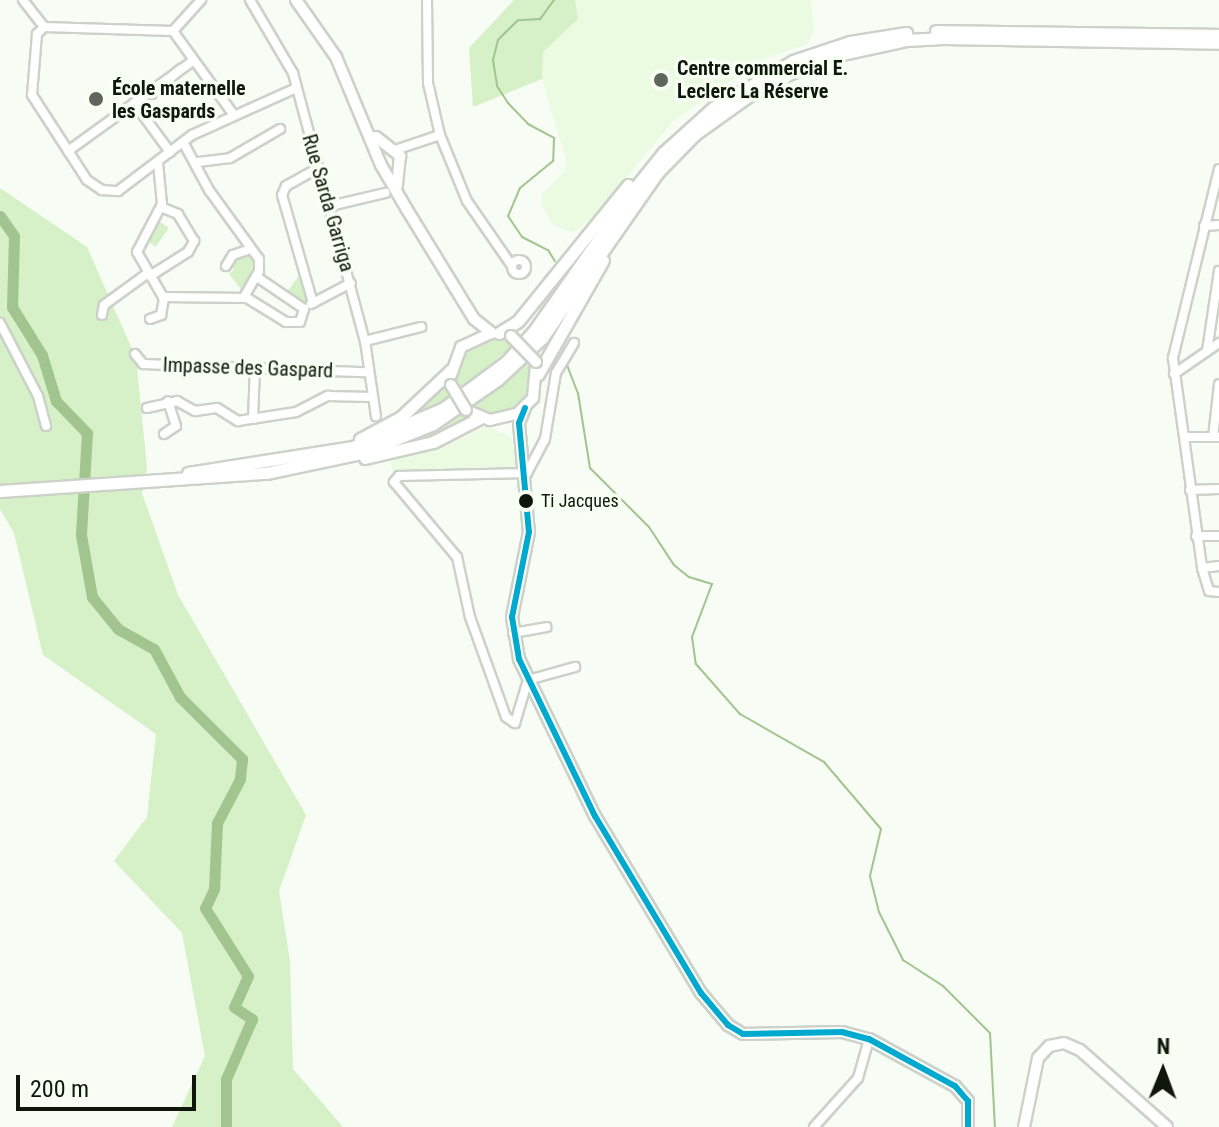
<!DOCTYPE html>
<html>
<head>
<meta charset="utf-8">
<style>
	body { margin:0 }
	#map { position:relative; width:1219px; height:1127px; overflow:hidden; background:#f7fcf5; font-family:"Roboto Condensed",sans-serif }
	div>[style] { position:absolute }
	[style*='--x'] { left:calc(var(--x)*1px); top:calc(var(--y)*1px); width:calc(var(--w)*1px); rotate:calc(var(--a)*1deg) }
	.built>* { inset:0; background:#eafbe2 }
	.green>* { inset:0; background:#d6f0c8; transform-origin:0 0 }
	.stream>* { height:2px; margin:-1px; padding:0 1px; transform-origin:1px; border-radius:1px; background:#a2c48e }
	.river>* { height:11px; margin:-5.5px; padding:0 5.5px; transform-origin:5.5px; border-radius:5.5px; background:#a2c48e }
	.roads { filter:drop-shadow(2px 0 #ccd2c9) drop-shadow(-2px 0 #ccd2c9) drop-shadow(0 2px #ccd2c9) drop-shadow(0 -2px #ccd2c9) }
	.minor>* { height:8px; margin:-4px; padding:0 4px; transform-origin:4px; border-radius:4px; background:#fefffe }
	.minor>.ring { margin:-4px; padding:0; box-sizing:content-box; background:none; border:8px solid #fefffe; border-radius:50% }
	.major>* { height:10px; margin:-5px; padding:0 5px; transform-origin:5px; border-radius:5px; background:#fefffe }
	.highway>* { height:11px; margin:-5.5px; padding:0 5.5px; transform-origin:5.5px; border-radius:5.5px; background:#fefffe }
	.bridges { filter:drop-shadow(2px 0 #ccd2c9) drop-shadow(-2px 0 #ccd2c9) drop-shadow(0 2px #ccd2c9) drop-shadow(0 -2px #ccd2c9) }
	.major-bridge>* { height:10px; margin:-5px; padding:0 5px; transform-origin:5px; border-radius:5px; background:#fefffe }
	.bus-1>* { height:6px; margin:-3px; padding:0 3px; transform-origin:3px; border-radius:3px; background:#00a9ce }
	.dots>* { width:22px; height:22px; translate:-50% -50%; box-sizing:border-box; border:4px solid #f6fff2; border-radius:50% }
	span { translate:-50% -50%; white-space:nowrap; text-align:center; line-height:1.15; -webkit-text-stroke:7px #f6fff2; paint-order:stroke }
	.bus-label { font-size:18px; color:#0f160b }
	.left { translate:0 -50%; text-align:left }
	.poi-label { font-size:20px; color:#0f160b; font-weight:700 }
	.street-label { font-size:20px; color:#0f160b }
	.north { position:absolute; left:1123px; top:1031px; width:80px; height:80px; -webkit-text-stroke:6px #f6fff2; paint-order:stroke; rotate:1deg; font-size:22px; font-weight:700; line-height:32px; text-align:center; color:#0f160b }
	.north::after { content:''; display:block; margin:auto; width:28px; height:36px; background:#0f160b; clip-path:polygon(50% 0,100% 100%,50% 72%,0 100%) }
	.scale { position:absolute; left:16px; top:1075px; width:180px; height:36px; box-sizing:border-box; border:4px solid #0f160b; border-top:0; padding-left:10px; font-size:24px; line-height:28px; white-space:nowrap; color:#0f160b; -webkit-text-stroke:6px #f6fff2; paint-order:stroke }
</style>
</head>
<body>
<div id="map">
	<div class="built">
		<div style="clip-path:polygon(575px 0,811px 0,814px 30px,807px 44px,761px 60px,673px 121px,597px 214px,573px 233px,552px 224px,541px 203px,543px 193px,564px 172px,566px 160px,542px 79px,543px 52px,578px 19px)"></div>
		<div style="clip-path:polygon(487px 426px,511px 437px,518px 470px,394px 473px,390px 463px,396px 459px,446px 446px)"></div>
	</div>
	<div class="green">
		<div style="clip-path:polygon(514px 0,575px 0,578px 19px,543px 52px,542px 79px,473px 107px,469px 48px)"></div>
		<div style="clip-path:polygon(0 188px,87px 247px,136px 358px,147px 467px,142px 493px,178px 595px,306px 815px,279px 891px,290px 961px,293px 1069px,343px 1127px,172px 1127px,205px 1056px,182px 933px,114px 861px,147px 817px,156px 734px,43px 655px,14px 533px,0 509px)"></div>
		<div style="left:159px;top:221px;width:12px;height:23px;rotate:35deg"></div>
		<div style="clip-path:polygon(250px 253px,258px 270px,243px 292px,229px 274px,234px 270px,229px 265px,235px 256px)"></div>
		<div style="clip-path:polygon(299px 276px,308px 303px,306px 303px,286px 293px)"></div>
		<div style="clip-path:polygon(498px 337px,515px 344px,458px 391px,454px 378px,465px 350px,479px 340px)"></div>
		<div style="clip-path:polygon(528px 359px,532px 386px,514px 410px,498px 416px,471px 407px)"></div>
		<div style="clip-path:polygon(445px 384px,449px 398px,392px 427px)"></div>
		<div style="clip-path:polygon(460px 413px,469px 419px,450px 432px,392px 449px)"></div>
	</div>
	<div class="stream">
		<div style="--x:554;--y:0;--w:24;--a:126"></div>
		<div style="--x:540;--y:19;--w:22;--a:177"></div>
		<div style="--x:518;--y:20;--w:28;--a:135"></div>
		<div style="--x:498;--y:40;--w:21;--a:104"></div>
		<div style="--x:493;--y:60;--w:26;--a:81"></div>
		<div style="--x:497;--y:86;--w:20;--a:57"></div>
		<div style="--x:508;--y:103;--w:29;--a:46"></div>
		<div style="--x:528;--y:124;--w:30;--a:28"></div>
		<div style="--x:554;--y:138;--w:23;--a:92"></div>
		<div style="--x:553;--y:161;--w:43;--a:140.7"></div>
		<div style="--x:520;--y:188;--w:30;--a:113"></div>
		<div style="--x:508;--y:216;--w:25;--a:56"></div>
		<div style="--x:522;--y:237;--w:29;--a:27"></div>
		<div style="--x:548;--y:250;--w:13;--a:58"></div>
		<div style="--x:567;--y:365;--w:30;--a:69"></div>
		<div style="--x:578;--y:393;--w:76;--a:80.9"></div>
		<div style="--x:590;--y:468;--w:83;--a:45"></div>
		<div style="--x:649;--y:527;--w:45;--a:56.7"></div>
		<div style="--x:674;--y:565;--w:19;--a:39"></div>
		<div style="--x:689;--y:577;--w:24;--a:17"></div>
		<div style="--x:712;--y:584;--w:57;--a:110.7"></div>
		<div style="--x:692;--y:637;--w:27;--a:82"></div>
		<div style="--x:696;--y:664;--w:67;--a:48.7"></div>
		<div style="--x:740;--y:714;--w:97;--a:29.7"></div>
		<div style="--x:824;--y:762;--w:88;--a:49.6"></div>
		<div style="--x:881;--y:829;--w:48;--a:103.2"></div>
		<div style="--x:870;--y:876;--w:37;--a:76"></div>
		<div style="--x:879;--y:912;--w:54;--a:63.4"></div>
		<div style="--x:903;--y:960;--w:48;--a:33"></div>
		<div style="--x:943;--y:986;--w:66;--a:45"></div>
		<div style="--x:990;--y:1033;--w:94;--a:87"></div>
	</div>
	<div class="river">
		<div style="--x:0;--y:216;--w:24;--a:55"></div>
		<div style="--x:14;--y:236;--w:71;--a:91.6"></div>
		<div style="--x:12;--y:307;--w:57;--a:58"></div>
		<div style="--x:42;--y:355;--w:48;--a:73.1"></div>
		<div style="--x:56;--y:401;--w:45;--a:45.9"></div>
		<div style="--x:87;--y:433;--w:102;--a:93.4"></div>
		<div style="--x:81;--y:535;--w:63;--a:79.9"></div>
		<div style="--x:92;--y:597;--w:41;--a:50.9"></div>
		<div style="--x:118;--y:629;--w:41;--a:29.1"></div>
		<div style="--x:154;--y:649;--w:55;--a:61.6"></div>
		<div style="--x:180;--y:697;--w:88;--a:45"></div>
		<div style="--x:242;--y:759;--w:20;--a:96"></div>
		<div style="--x:240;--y:779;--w:50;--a:117.6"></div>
		<div style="--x:217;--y:823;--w:66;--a:92.6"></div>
		<div style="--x:214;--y:889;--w:21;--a:115"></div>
		<div style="--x:205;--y:908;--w:80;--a:57.7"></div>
		<div style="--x:248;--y:976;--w:34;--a:114"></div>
		<div style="--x:234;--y:1007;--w:22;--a:34"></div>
		<div style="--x:252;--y:1019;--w:65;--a:113.4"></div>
		<div style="--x:226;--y:1079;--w:48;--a:90"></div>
	</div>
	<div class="roads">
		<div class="minor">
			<div style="--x:23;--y:0;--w:34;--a:52"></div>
			<div style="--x:250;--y:0;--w:85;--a:59.5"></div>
			<div style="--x:293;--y:73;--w:278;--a:75"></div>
			<div style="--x:365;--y:341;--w:76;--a:81.7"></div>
			<div style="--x:427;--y:0;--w:83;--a:89.3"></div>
			<div style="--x:428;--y:83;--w:53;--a:77"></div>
			<div style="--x:440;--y:135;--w:71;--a:67.8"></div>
			<div style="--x:467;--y:201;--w:79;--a:55.3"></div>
			<div style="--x:44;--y:27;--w:10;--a:135"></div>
			<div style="--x:37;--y:34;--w:61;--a:94.7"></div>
			<div style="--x:32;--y:95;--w:101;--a:57.1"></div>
			<div style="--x:87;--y:180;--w:18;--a:34"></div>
			<div style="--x:102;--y:190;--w:16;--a:4"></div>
			<div style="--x:118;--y:191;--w:93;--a:-37.1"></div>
			<div style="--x:192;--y:135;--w:114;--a:-24.3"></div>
			<div style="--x:44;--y:27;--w:129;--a:1.8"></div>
			<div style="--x:173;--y:31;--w:102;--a:54.1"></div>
			<div style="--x:173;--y:31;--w:42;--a:-47.9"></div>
			<div style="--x:152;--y:94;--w:38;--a:-41"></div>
			<div style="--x:134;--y:103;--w:61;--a:53.7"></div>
			<div style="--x:183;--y:142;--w:55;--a:61.6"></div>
			<div style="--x:209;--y:190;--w:85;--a:54.1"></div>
			<div style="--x:259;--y:259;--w:12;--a:90"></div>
			<div style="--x:259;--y:271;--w:30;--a:120"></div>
			<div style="--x:395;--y:150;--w:47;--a:-18.4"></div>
			<div style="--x:68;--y:151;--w:155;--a:-35.8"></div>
			<div style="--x:198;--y:162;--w:32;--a:-7"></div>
			<div style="--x:230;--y:158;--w:58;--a:-30.1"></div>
			<div style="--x:158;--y:163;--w:41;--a:84.4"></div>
			<div style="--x:162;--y:204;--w:54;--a:117.5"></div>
			<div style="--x:137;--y:252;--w:52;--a:60"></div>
			<div style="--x:163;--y:297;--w:84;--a:0.7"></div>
			<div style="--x:247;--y:298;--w:46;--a:31.6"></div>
			<div style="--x:286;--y:322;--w:14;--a:0"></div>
			<div style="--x:300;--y:322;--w:14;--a:-73"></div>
			<div style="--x:1219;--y:169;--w:195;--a:103.7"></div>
			<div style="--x:1173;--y:358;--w:212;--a:82.1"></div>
			<div style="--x:1202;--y:568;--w:24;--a:73"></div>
			<div style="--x:1209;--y:591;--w:10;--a:6"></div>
			<div style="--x:330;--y:206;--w:57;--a:-13.3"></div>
			<div style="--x:1204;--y:226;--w:15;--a:-4"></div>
			<div class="ring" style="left:512px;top:260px;width:6px;height:6px"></div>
			<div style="--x:226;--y:266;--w:13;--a:-58"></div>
			<div style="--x:233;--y:255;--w:18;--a:-19"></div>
			<div style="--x:150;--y:276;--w:45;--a:-32.3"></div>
			<div style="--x:188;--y:252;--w:13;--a:-61"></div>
			<div style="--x:194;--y:241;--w:31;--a:-121"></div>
			<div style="--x:178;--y:214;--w:18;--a:-158"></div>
			<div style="--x:257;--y:277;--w:57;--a:34.2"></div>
			<div style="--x:313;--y:303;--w:112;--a:-106"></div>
			<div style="--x:282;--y:195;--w:10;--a:-66"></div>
			<div style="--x:286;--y:186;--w:37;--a:-29"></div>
			<div style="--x:311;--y:304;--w:45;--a:-27.7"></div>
			<div style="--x:102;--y:315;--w:10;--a:-79"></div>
			<div style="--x:104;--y:305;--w:54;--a:-36"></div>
			<div style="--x:150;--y:319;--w:12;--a:-20"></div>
			<div style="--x:161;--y:315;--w:17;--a:-80"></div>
			<div style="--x:0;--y:323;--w:82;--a:62.5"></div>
			<div style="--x:38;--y:396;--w:31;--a:75"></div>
			<div style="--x:365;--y:341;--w:58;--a:-14"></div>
			<div style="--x:574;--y:343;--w:35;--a:121"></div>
			<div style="--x:556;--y:373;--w:67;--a:99.5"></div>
			<div style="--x:545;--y:439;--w:38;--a:118"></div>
			<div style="--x:527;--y:473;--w:128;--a:178.7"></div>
			<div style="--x:399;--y:476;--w:8;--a:130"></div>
			<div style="--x:394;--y:482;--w:98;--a:50"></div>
			<div style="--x:457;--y:557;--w:61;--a:77.8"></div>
			<div style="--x:470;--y:617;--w:106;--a:70.2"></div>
			<div style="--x:506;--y:717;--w:11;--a:34"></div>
			<div style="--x:515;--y:723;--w:45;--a:-73.2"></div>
			<div style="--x:528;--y:680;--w:49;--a:-15.5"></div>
			<div style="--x:1207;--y:351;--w:81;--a:-81.5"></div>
			<div style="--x:135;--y:354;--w:13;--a:51"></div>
			<div style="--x:143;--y:364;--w:222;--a:2.1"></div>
			<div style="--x:1174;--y:374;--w:55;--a:-34.6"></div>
			<div style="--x:147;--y:408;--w:31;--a:-13"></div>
			<div style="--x:177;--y:401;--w:21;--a:29"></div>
			<div style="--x:195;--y:411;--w:22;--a:-8"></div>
			<div style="--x:217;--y:408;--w:25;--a:32"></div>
			<div style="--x:238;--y:421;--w:59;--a:-8.8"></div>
			<div style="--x:296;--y:412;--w:36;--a:-27"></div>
			<div style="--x:328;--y:396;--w:43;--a:1.3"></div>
			<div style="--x:253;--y:419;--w:51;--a:-87.8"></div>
			<div style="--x:164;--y:434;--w:14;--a:-34"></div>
			<div style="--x:176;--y:426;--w:26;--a:-108"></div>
			<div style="--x:1187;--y:437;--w:32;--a:0"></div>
			<div style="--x:1213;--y:437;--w:53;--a:-83.5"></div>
			<div style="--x:1190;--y:490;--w:29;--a:-2"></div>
			<div style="--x:1196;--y:536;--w:23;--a:0"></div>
			<div style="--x:1202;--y:568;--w:17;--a:-7"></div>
			<div style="--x:513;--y:633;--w:34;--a:-10"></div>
			<div style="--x:814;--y:1127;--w:66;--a:-48.1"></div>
			<div style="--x:858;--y:1078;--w:41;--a:-74.2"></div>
		</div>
		<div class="major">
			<div style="--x:296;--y:0;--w:70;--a:54.9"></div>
			<div style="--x:336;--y:57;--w:117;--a:67.4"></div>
			<div style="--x:381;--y:165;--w:50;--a:59.8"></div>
			<div style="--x:406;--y:208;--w:130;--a:58.5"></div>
			<div style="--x:474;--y:319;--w:23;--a:38"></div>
			<div style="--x:376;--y:137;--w:31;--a:38"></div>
			<div style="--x:400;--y:156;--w:31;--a:96"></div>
			<div style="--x:451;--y:375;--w:30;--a:-70"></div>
			<div style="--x:461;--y:347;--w:33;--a:-25"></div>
			<div style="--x:525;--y:408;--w:16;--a:112"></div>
			<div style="--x:519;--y:423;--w:109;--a:84.8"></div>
			<div style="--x:529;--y:532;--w:87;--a:101.3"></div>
			<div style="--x:512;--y:617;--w:43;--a:80.5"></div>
			<div style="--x:519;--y:659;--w:174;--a:64.2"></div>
			<div style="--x:595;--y:816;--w:206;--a:59.1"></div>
			<div style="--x:701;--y:993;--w:42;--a:49.8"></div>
			<div style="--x:728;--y:1025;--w:17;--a:31"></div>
			<div style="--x:743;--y:1034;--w:99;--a:-1.2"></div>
			<div style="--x:842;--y:1032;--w:28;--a:15"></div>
			<div style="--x:869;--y:1039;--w:98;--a:28.7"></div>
			<div style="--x:955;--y:1086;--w:20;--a:49"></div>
			<div style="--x:968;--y:1101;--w:26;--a:90"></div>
			<div style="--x:466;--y:410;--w:26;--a:23"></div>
			<div style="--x:490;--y:420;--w:28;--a:-13"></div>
			<div style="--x:517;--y:414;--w:23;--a:-45"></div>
			<div style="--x:533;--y:398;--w:32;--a:-85"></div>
			<div style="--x:1024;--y:1127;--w:70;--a:-78.5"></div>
			<div style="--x:1038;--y:1058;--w:16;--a:-47"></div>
			<div style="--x:1049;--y:1046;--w:15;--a:-11"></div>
			<div style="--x:1064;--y:1043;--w:17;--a:24"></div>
			<div style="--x:1080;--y:1050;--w:116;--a:41.5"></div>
		</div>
		<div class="highway">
			<div style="--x:936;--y:31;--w:283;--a:0.8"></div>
			<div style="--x:499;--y:333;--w:22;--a:-32"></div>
			<div style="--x:518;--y:321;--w:175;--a:-51"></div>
			<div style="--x:538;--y:374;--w:131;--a:-60.3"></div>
			<div style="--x:360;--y:439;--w:47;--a:-28.2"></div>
			<div style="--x:401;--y:417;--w:69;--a:-43.2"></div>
			<div style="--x:365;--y:458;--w:70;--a:-13.2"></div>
			<div style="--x:433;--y:442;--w:53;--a:-27.1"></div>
			<div style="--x:188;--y:473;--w:167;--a:-9"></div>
			<div style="--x:353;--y:447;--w:99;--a:-23.2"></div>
			<div style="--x:444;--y:408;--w:79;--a:-36.7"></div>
			<div style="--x:507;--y:361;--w:40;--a:-48"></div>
			<div style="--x:534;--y:331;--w:169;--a:-54.9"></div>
			<div style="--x:631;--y:193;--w:53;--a:-51.2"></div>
			<div style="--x:664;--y:152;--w:66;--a:-41.9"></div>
			<div style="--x:713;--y:108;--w:93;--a:-30.4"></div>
			<div style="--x:793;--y:61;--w:60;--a:-18.4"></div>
			<div style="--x:850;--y:42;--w:57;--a:-9.1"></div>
			<div style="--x:0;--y:491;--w:267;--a:-3.9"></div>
			<div style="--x:266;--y:473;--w:98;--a:-11.8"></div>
			<div style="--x:362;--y:453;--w:77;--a:-22.2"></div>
			<div style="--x:433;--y:424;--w:78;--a:-34.5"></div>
			<div style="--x:497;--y:380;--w:62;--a:-43"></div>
			<div style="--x:542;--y:338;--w:201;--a:-55.1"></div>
			<div style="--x:657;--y:173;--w:54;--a:-45.7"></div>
			<div style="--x:695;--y:134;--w:86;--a:-35.5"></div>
			<div style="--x:765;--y:84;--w:69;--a:-22.9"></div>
			<div style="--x:829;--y:57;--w:80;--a:-12.3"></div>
			<div style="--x:907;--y:40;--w:36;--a:-3"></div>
			<div style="--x:943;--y:38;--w:276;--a:1"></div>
		</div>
	</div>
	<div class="bridges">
		<div class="major-bridge">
			<div style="--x:511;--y:336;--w:36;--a:46"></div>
			<div style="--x:451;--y:385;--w:29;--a:59"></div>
		</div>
	</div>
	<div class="bus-1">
		<div style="--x:525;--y:408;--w:16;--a:112"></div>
		<div style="--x:519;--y:423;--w:109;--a:84.8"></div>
		<div style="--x:529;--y:532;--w:87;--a:101.3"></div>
		<div style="--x:512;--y:617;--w:43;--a:80.5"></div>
		<div style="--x:519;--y:659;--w:174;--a:64.2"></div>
		<div style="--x:595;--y:816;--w:206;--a:59.1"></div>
		<div style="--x:701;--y:993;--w:42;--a:49.8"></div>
		<div style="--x:728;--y:1025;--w:17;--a:31"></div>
		<div style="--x:743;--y:1034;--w:99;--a:-1.2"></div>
		<div style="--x:842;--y:1032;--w:28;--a:15"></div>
		<div style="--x:869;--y:1039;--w:98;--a:28.7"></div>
		<div style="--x:955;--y:1086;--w:20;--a:49"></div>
		<div style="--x:968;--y:1101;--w:26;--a:90"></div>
	</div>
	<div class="dots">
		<div style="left:661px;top:80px;background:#60665d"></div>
		<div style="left:96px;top:99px;background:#60665d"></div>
		<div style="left:526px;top:501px;background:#0f160b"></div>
	</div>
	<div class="bus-label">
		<span class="left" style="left:541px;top:501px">Ti Jacques</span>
	</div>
	<div class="poi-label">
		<span class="left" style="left:677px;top:80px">Centre commercial E.<br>Leclerc La Réserve</span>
		<span class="left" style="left:112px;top:100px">École maternelle<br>les Gaspards</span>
	</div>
	<div class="street-label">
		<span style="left:328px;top:203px;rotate:74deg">Rue Sarda Garriga</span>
		<span style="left:248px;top:368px;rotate:2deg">Impasse des Gaspard</span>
	</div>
	<div class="north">N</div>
	<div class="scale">200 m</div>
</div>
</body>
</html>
